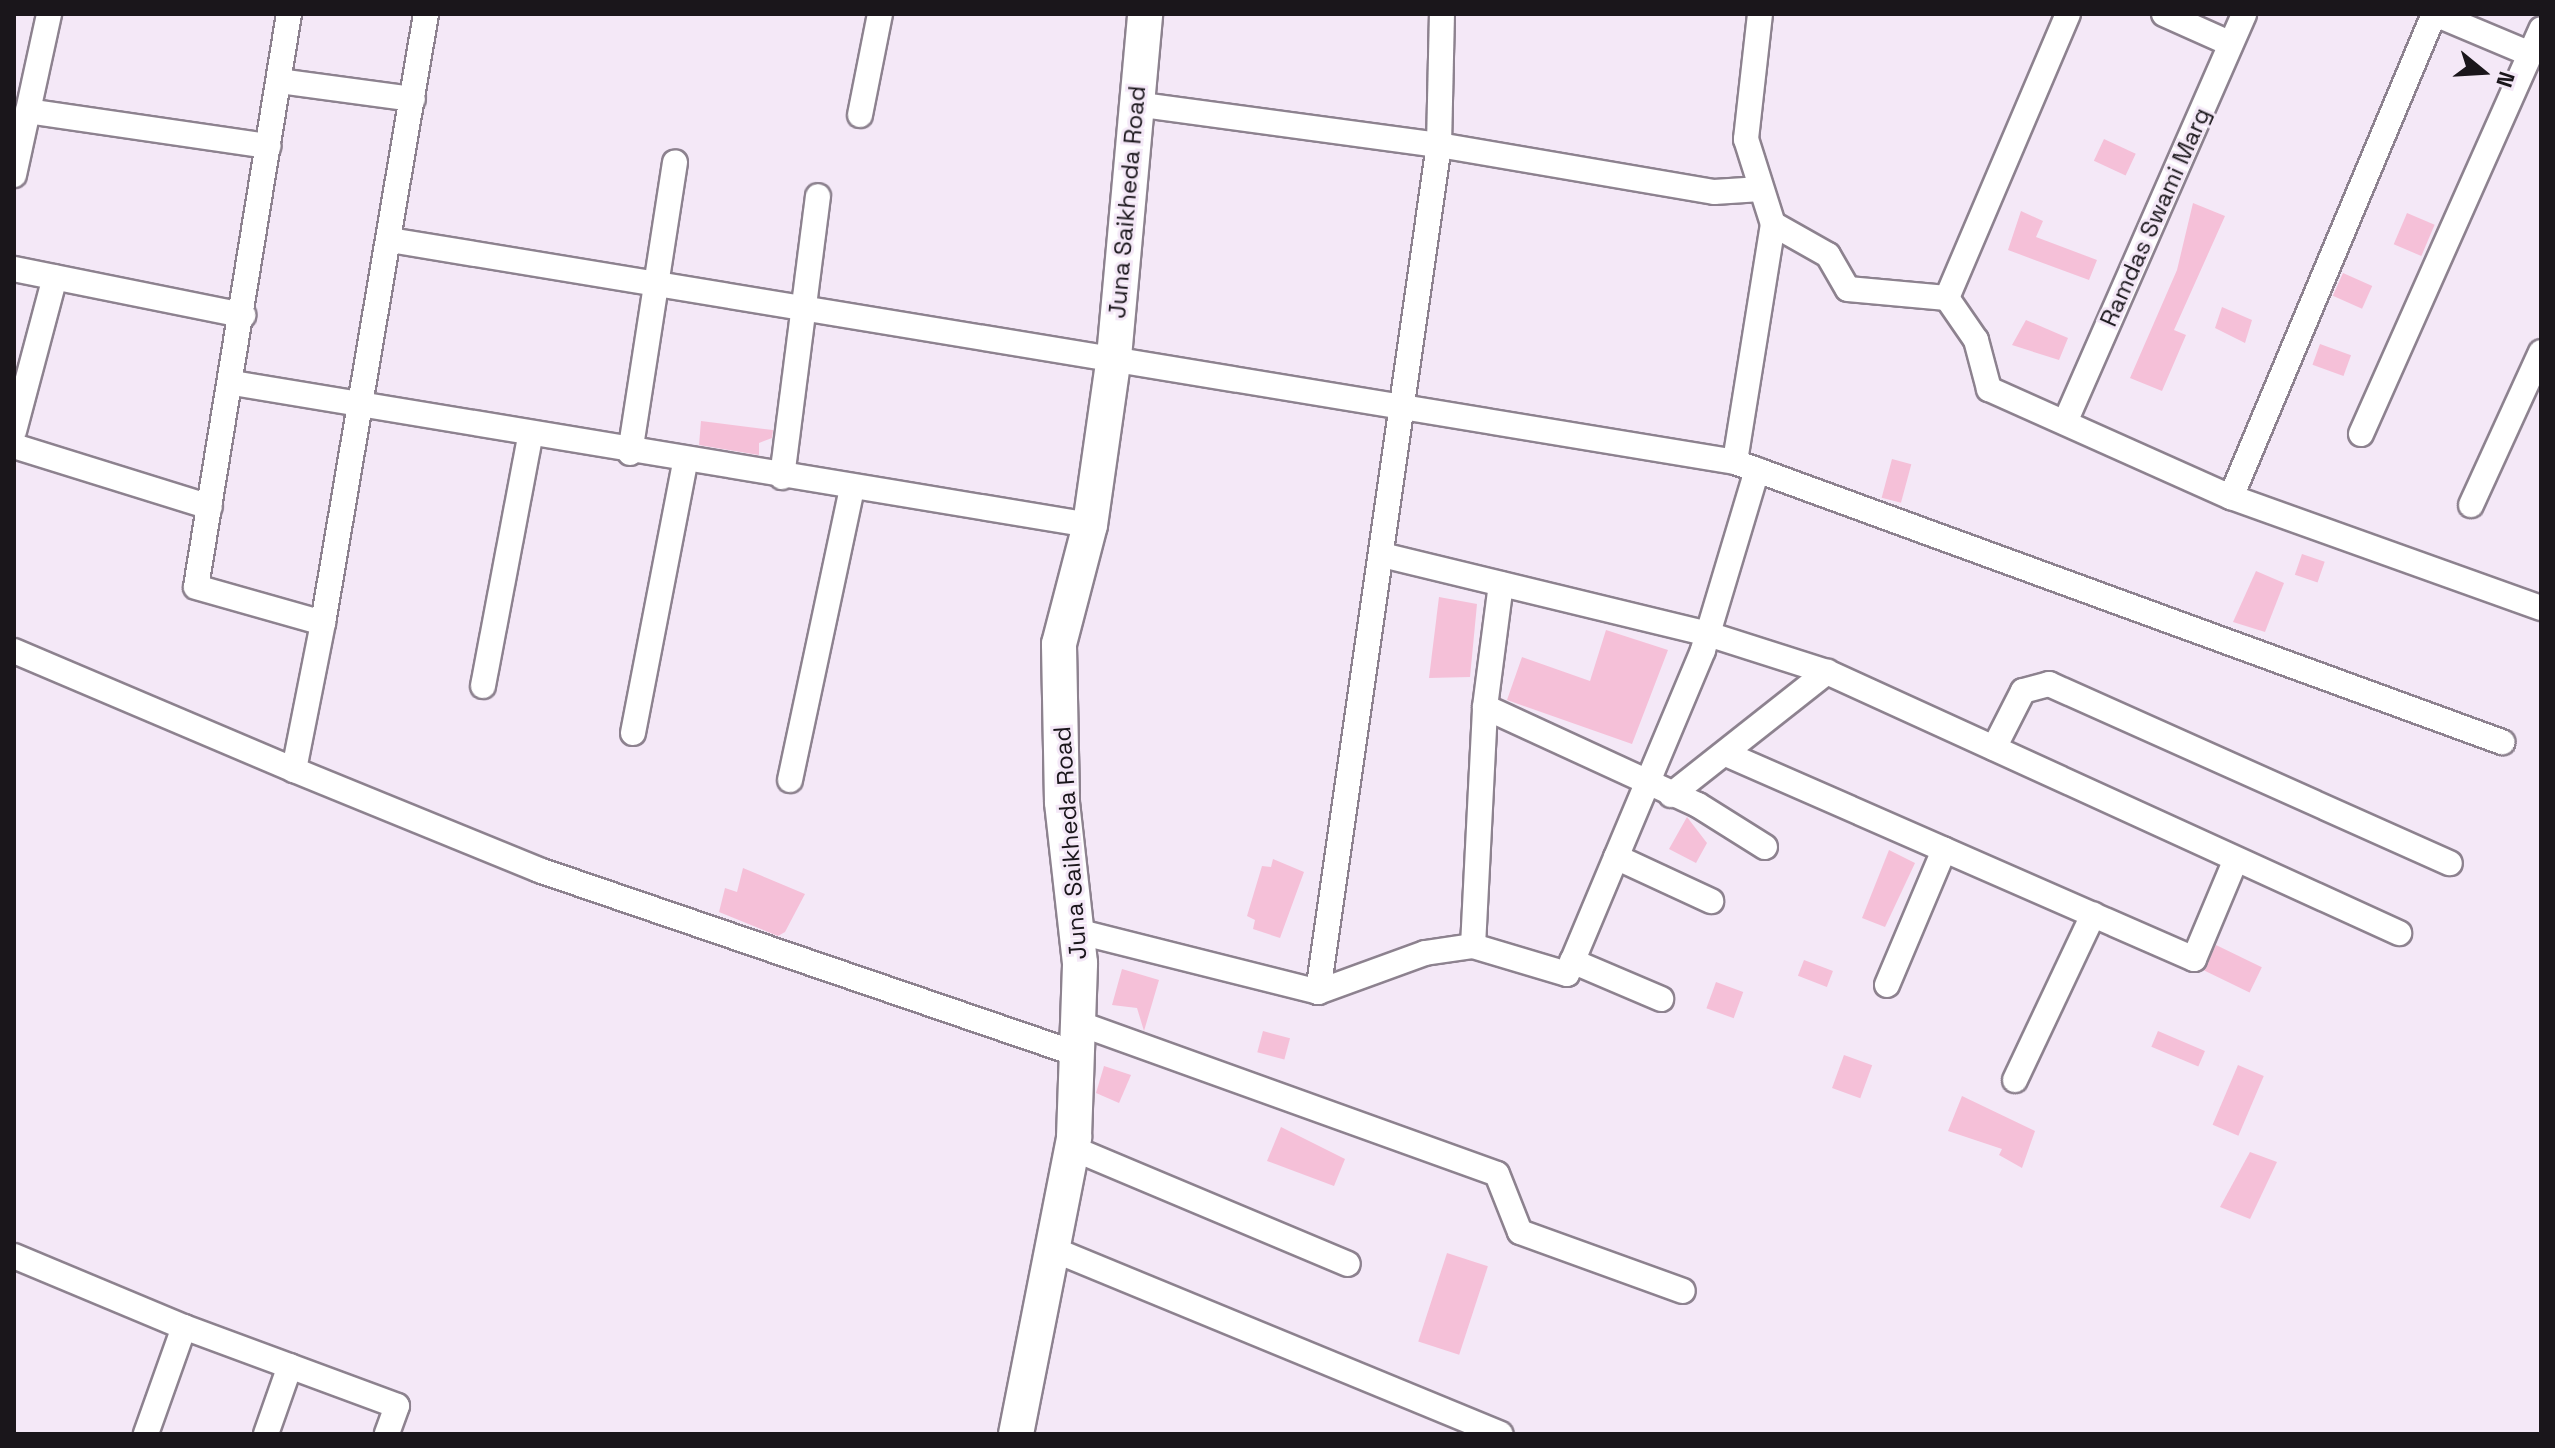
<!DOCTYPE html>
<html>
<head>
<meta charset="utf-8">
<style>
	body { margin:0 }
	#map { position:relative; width:2555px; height:1448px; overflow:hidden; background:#f4e8f7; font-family:"Space Grotesk",sans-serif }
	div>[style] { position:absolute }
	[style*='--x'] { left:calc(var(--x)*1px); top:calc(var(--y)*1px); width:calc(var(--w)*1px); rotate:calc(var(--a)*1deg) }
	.building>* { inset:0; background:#f5c0d8; transform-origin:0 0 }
	.roads { filter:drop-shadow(2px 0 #8d828f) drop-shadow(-2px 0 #8d828f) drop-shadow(0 2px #8d828f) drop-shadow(0 -2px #8d828f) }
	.street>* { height:24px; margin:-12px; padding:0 12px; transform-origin:12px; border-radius:12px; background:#fff }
	.secondary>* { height:34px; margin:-17px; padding:0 17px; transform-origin:17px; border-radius:17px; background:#fff }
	span { translate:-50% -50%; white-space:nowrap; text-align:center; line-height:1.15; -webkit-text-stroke:6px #f4e8f7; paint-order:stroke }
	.street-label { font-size:24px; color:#1a161b }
	.frame { position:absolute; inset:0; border:16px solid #1a161b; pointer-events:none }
	.north { position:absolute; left:2443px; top:32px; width:80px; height:80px; -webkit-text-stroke:6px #f4e8f7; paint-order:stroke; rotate:108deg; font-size:22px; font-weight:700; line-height:32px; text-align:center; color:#1a161b }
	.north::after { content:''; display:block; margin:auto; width:28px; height:36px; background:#1a161b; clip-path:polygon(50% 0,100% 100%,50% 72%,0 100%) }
</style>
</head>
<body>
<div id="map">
	<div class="building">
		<div style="left:2104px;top:139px;width:35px;height:24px;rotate:25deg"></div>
		<div style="clip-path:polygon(2193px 203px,2225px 216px,2174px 330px,2186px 335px,2162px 391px,2130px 378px,2177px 270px)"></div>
		<div style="clip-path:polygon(2021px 211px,2043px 221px,2036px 237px,2097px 260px,2089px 280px,2008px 250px)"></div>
		<div style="left:2407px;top:213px;width:30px;height:34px;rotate:23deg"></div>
		<div style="left:2343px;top:273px;width:32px;height:25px;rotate:24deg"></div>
		<div style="clip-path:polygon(2222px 307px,2252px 320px,2245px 343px,2215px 328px)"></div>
		<div style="clip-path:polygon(2026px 320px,2068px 338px,2059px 360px,2012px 345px)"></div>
		<div style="left:2320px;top:344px;width:33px;height:22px;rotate:20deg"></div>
		<div style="clip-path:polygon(701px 421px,773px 430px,772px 438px,759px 443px,759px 455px,699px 445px)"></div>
		<div style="left:1892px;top:459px;width:20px;height:40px;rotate:15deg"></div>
		<div style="left:2302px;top:554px;width:24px;height:22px;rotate:19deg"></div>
		<div style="clip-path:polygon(2256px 571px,2284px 583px,2265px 632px,2233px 622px)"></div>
		<div style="clip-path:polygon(1439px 597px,1477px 604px,1470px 677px,1429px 678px)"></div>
		<div style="clip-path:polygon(1606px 630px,1668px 650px,1632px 744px,1507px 700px,1522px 657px,1590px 681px)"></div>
		<div style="clip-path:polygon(1687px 817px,1707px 843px,1696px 863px,1669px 849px)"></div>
		<div style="clip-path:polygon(1889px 850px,1915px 863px,1885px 927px,1862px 918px)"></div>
		<div style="clip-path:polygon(1273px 859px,1304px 872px,1280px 938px,1253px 929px,1255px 920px,1247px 916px,1262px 866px,1271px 867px)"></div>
		<div style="clip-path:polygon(743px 868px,805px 894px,785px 932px,778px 936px,719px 912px,725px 888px,737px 892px)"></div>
		<div style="left:2216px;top:945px;width:51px;height:28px;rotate:26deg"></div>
		<div style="left:1804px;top:960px;width:31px;height:17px;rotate:21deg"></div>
		<div style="clip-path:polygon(1122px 969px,1159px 980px,1144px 1031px,1137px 1008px,1112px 1005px)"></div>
		<div style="left:1716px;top:982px;width:29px;height:28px;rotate:20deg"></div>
		<div style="left:1263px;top:1031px;width:28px;height:22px;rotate:15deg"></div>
		<div style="left:2158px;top:1031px;width:51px;height:17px;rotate:23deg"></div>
		<div style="left:1844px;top:1055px;width:30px;height:35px;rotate:20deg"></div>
		<div style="left:2238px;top:1065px;width:28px;height:65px;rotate:23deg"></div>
		<div style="clip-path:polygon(1104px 1066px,1131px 1075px,1119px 1103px,1096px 1093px)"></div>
		<div style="clip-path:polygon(1962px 1096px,2035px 1131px,2022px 1168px,1999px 1155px,2002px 1149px,1948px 1131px)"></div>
		<div style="clip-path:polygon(1281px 1127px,1345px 1159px,1334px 1186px,1267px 1161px)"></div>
		<div style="clip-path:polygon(2250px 1152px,2277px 1162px,2250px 1219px,2220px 1207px)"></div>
		<div style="left:1447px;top:1253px;width:43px;height:93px;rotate:18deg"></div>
	</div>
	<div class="roads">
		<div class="street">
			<div style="--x:289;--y:14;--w:580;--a:99.22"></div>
			<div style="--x:196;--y:587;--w:132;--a:15.8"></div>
			<div style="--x:323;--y:623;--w:618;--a:-80.4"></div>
			<div style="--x:1760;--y:14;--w:126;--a:96.4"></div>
			<div style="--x:1746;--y:139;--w:89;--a:72.4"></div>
			<div style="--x:1773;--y:224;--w:241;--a:99.1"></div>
			<div style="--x:1735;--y:462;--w:817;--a:20.06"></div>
			<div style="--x:2068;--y:14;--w:309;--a:113.1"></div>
			<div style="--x:1947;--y:298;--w:51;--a:55.4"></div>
			<div style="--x:1976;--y:340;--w:51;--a:75.1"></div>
			<div style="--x:1989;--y:389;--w:265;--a:24.1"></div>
			<div style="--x:2231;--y:497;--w:524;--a:-67.2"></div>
			<div style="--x:2164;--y:14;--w:73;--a:24.1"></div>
			<div style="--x:2435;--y:14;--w:103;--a:22.8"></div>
			<div style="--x:279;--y:81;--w:135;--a:7.7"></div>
			<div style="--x:1135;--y:104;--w:307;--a:7.7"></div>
			<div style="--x:1439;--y:145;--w:131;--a:-88.7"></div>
			<div style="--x:28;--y:111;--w:243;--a:8.3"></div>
			<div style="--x:860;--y:115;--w:103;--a:-78.8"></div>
			<div style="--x:14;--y:175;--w:165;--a:-77.7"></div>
			<div style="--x:1773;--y:224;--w:63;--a:29.4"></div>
			<div style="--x:1828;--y:255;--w:39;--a:60"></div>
			<div style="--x:1848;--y:289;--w:99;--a:5.2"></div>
			<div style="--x:390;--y:240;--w:1363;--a:9.37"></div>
			<div style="--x:14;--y:269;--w:234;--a:11.4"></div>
			<div style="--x:233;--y:383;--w:869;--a:9.41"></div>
			<div style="--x:2066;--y:420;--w:443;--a:-66.3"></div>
			<div style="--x:14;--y:431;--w:159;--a:-75.1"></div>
			<div style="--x:2361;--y:434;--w:443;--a:-66"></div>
			<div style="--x:14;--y:446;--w:205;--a:17.3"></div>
			<div style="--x:630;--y:453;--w:294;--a:-81.2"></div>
			<div style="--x:782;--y:477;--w:283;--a:-82.7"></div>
			<div style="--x:2231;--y:497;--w:329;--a:19.7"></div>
			<div style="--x:2471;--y:505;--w:168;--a:-65.4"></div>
			<div style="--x:1382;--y:555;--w:335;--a:13.6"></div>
			<div style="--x:1708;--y:634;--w:125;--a:17.7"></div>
			<div style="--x:1827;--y:672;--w:629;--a:24.53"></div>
			<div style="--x:323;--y:623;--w:150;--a:101.2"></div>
			<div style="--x:294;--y:770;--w:265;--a:22.2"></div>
			<div style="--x:539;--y:870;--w:569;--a:18.88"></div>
			<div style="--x:14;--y:651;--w:304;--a:23"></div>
			<div style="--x:483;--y:686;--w:252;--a:-79.3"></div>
			<div style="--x:1485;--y:707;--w:234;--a:24.7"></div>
			<div style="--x:1698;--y:805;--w:79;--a:32.1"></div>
			<div style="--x:633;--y:733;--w:276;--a:-79.1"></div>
			<div style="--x:1994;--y:748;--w:64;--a:-63"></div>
			<div style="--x:2023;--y:691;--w:27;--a:-15"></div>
			<div style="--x:2049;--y:684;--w:439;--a:24.1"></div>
			<div style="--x:1726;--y:754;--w:511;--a:23.66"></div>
			<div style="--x:2194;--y:959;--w:108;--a:-67.2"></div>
			<div style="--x:790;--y:780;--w:298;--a:-78"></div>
			<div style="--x:1671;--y:795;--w:199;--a:-38.3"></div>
			<div style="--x:1616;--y:857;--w:105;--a:24.9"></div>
			<div style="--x:1076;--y:931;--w:250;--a:14.1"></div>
			<div style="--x:1318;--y:992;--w:114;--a:-20"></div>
			<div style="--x:1425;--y:953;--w:49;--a:-8.3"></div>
			<div style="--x:1473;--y:946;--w:98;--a:16.6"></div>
			<div style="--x:1567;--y:974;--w:351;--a:-67.2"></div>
			<div style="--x:1703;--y:650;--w:188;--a:-73.3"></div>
			<div style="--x:1473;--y:946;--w:239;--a:-87.1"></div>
			<div style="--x:1485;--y:707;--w:124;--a:-82.6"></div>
			<div style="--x:1572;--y:961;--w:97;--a:23.1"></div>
			<div style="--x:1887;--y:985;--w:147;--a:-67.1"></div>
			<div style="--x:1318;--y:992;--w:856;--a:-81.87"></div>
			<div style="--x:1439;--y:145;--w:279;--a:9.7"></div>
			<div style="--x:1714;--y:192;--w:47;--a:-3.7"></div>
			<div style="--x:1078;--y:1023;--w:445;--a:19.8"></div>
			<div style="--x:1497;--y:1174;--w:62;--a:68.4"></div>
			<div style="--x:1520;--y:1232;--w:173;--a:19.9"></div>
			<div style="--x:2015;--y:1080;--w:183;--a:-64.7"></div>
			<div style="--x:1072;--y:1148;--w:299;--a:22.8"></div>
			<div style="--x:1052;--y:1249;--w:485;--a:22.4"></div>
			<div style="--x:14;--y:1256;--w:184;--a:22.7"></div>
			<div style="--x:184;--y:1327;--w:114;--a:109.6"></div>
			<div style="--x:184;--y:1327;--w:227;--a:20.3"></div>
			<div style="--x:397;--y:1406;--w:30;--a:110"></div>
			<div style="--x:266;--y:1434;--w:72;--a:-70.6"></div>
		</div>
		<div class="secondary">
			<div style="--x:1016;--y:1434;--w:303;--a:-78.9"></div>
			<div style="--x:1074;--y:1137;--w:174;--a:-88"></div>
			<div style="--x:1080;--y:963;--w:162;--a:-96.4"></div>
			<div style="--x:1062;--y:802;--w:158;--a:-91.1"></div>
			<div style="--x:1059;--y:644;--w:123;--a:-75.4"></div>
			<div style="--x:1090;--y:525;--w:170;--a:-81.9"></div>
			<div style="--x:1114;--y:357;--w:344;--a:-84.8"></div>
		</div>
	</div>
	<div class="street-label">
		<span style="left:1127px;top:202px;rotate:-85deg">Juna Saikheda Road</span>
		<span style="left:2155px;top:217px;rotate:-66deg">Ramdas Swami Marg</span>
		<span style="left:1070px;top:843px;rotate:-94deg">Juna Saikheda Road</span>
	</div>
	<div class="frame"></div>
	<div class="north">N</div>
</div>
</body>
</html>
